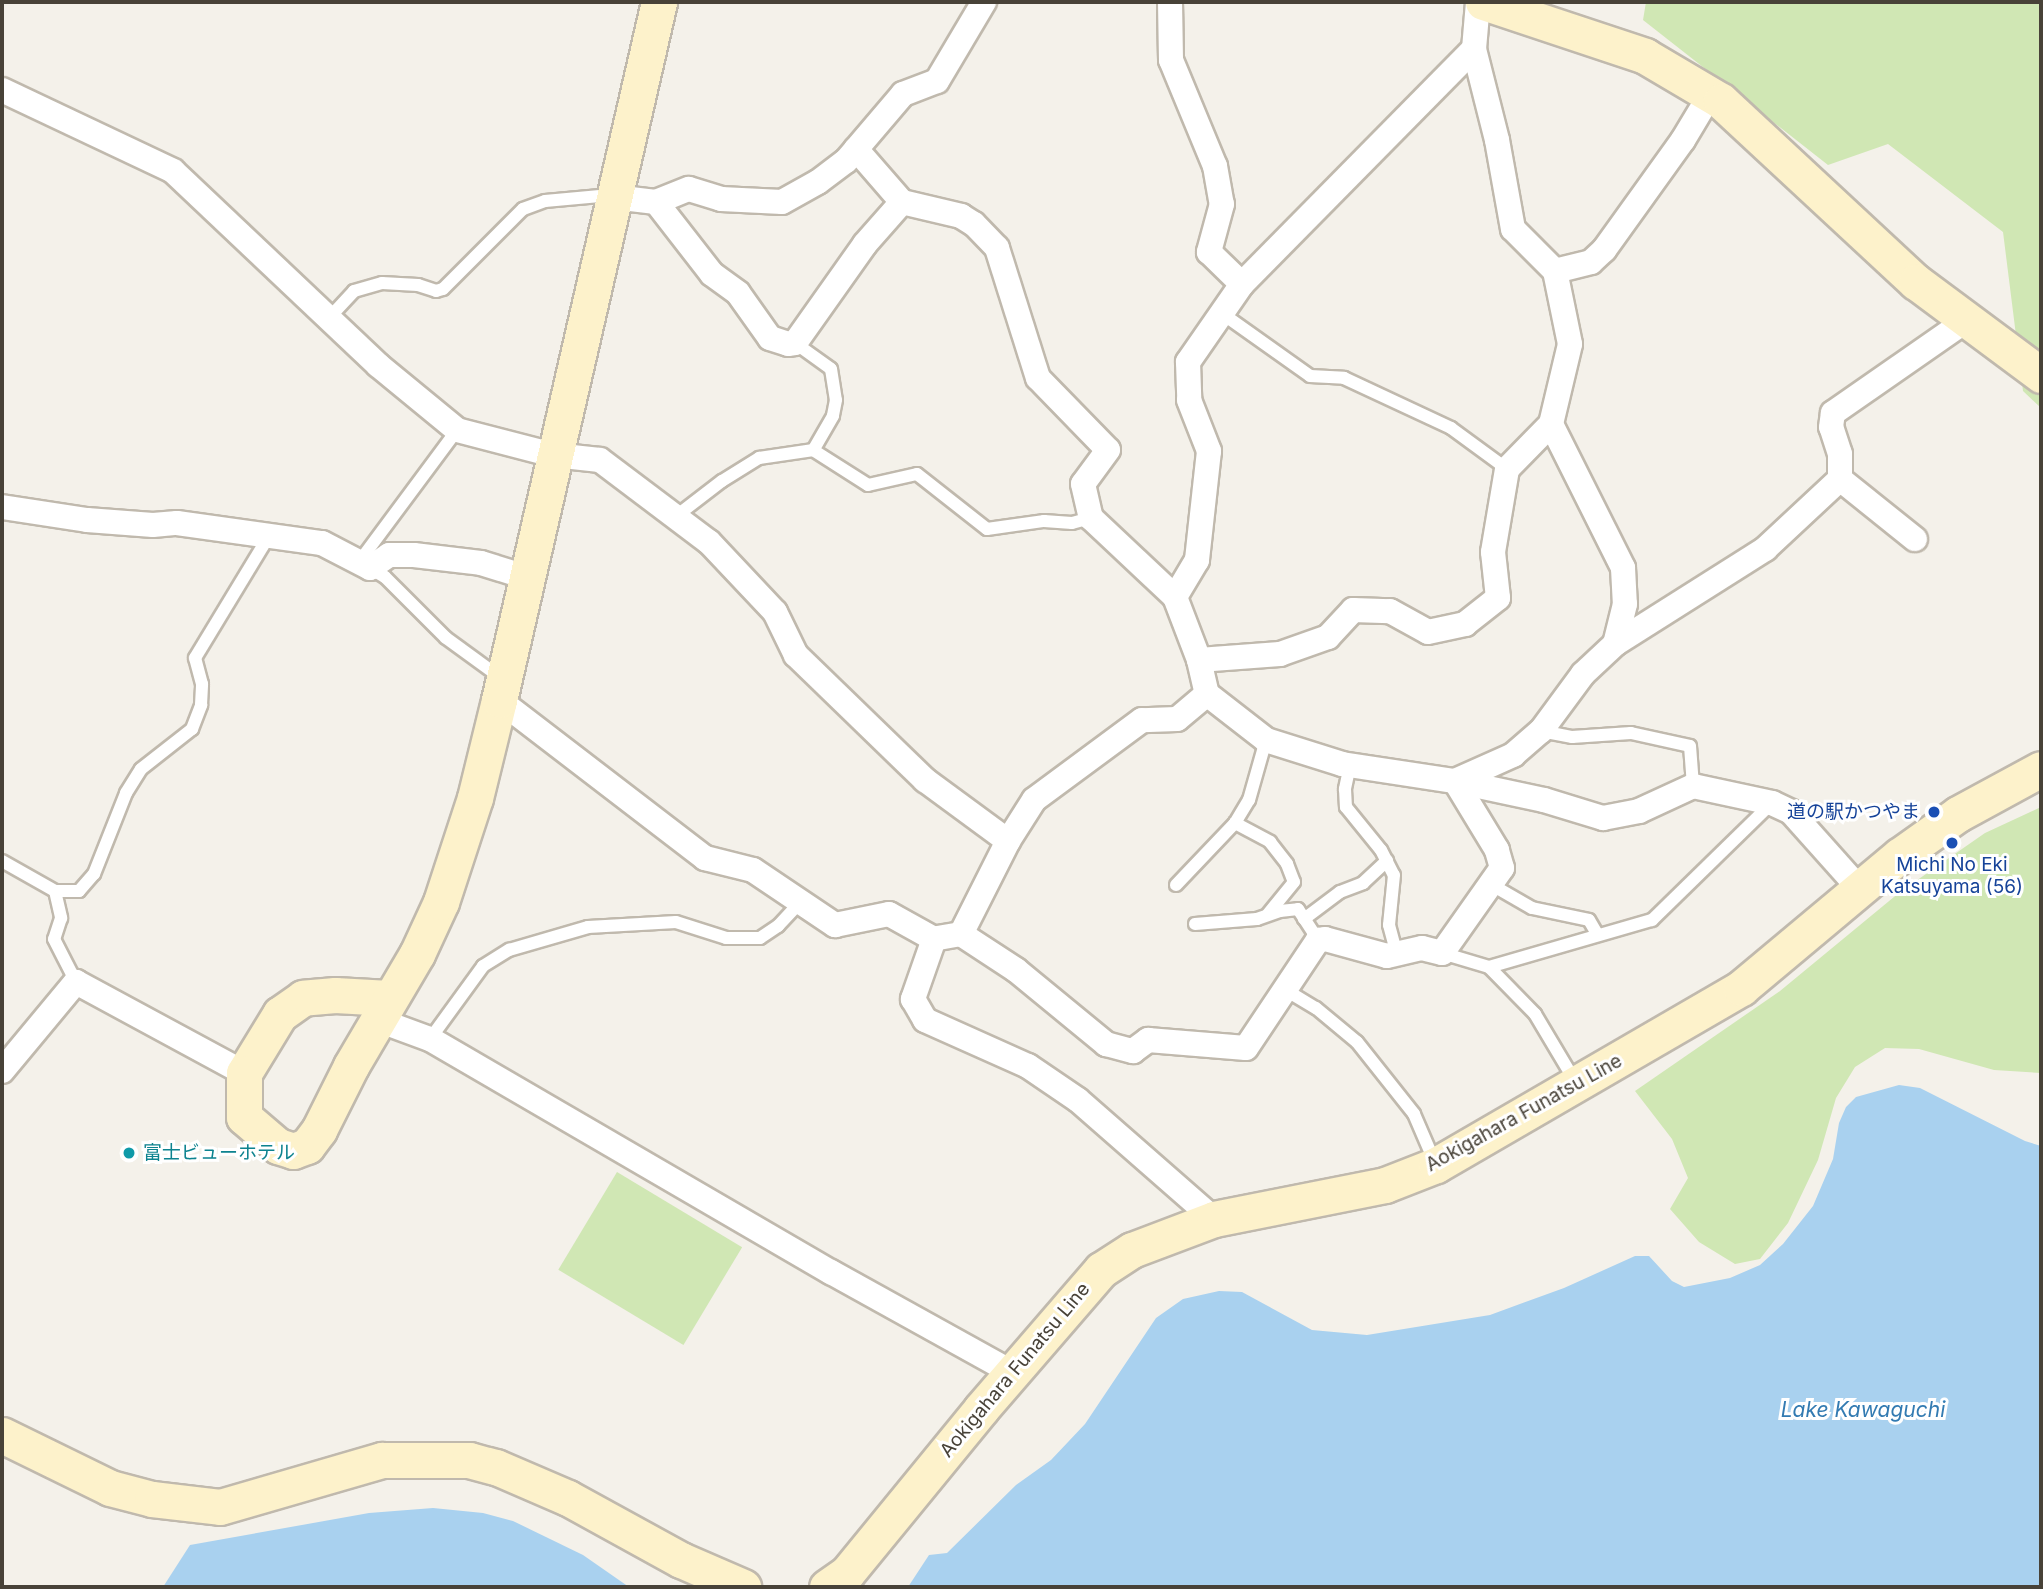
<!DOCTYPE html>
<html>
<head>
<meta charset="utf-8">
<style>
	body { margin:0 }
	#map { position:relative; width:2043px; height:1589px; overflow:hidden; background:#f4f1ea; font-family:Inter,"Noto Sans JP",sans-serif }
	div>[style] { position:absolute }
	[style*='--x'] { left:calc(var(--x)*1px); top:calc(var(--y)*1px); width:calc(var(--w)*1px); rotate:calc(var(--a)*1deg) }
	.green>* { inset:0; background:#d0e7b4; transform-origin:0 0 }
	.water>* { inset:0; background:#a9d1ef }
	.roads { filter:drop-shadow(2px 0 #c0b9ad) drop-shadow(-2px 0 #c0b9ad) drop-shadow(0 2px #c0b9ad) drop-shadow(0 -2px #c0b9ad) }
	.lane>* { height:12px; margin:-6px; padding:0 6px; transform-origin:6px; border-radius:6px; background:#fff }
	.street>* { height:24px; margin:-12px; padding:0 12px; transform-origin:12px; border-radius:12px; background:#fff }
	.secondary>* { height:35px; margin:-17.5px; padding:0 17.5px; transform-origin:17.5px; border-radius:17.5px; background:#fdf2cb }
	.dots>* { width:19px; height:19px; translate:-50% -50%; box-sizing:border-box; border:4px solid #fff; border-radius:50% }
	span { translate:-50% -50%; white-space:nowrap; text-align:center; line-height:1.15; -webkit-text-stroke:6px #fff; paint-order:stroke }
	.transit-label { font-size:19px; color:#164399 }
	.right { translate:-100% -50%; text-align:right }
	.street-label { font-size:19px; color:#484238 }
	.culture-label { font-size:19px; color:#0d838f }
	.left { translate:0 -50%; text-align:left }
	.water-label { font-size:21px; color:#337bb2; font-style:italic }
	.frame { position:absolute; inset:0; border:4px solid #484238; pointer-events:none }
</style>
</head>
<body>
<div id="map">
	<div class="green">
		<div style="clip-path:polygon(1646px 2px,2041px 2px,2041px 408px,2023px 391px,2003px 232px,1888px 144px,1828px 165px,1643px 20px)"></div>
		<div style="clip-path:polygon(2041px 807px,2041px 1073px,1994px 1070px,1919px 1049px,1885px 1048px,1855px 1067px,1836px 1098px,1818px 1160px,1788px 1223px,1760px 1259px,1735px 1264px,1699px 1242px,1670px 1209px,1688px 1178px,1672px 1139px,1635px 1091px,1780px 991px,1900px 892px,1985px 833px)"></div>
		<div style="left:617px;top:1172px;width:146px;height:114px;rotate:31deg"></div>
	</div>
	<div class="water">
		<div style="clip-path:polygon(1899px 1085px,1920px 1088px,2025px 1141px,2041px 1146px,2041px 1587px,908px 1587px,929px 1555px,947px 1553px,1016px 1485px,1051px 1460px,1085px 1424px,1156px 1318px,1183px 1299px,1219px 1291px,1242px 1292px,1312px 1330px,1367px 1335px,1490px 1315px,1564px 1288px,1635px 1256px,1649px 1256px,1672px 1281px,1684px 1287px,1730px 1278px,1760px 1265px,1783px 1244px,1813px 1206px,1833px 1159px,1839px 1123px,1846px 1107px,1856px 1097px)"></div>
		<div style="clip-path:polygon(433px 1508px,483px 1513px,513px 1521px,583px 1555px,629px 1587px,163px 1587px,190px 1545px,369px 1513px)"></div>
	</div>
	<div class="roads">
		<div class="lane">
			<div style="--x:1220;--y:312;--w:110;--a:35.4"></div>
			<div style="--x:1310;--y:376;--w:34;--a:3"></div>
			<div style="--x:1344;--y:378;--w:118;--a:25"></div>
			<div style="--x:1451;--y:428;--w:69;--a:36.2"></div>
			<div style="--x:329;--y:318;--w:37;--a:-47"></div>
			<div style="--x:354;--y:291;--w:29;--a:-16"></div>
			<div style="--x:382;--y:283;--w:36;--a:3"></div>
			<div style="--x:418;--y:285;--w:19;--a:18"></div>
			<div style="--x:436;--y:291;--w:7;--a:-16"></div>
			<div style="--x:443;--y:289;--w:113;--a:-45"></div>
			<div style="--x:523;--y:209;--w:23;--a:-20"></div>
			<div style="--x:545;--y:201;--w:66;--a:-5.2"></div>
			<div style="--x:795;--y:343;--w:44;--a:35.8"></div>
			<div style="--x:831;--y:369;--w:31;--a:81"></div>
			<div style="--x:836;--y:400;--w:16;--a:101"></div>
			<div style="--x:833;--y:416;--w:39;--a:120"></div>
			<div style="--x:675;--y:517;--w:59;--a:-37.5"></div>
			<div style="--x:722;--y:481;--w:44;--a:-31.9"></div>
			<div style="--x:759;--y:458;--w:55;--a:-8.4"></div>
			<div style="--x:813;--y:450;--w:65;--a:32.5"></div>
			<div style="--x:868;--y:485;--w:50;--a:-12.7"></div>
			<div style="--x:917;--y:474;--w:89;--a:38.2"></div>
			<div style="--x:987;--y:529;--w:58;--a:-8"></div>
			<div style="--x:1044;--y:521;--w:28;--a:4"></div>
			<div style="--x:1072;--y:523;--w:20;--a:-15"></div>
			<div style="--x:359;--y:562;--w:164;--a:-53.4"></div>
			<div style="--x:370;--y:568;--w:17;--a:31"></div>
			<div style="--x:385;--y:577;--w:86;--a:45"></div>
			<div style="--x:446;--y:638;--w:68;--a:36"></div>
			<div style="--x:1541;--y:731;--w:32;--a:11"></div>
			<div style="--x:1572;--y:737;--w:59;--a:-3.9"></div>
			<div style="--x:1631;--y:733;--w:60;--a:12.4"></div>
			<div style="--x:1690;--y:746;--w:40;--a:85.7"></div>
			<div style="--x:1350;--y:765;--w:25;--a:102"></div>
			<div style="--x:1345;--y:789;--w:18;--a:87"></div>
			<div style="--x:1346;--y:807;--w:55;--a:50.9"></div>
			<div style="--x:1381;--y:850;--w:28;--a:63"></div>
			<div style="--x:1394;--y:875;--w:50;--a:95.7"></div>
			<div style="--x:1389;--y:925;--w:30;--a:75"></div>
			<div style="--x:1235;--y:823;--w:40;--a:28"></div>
			<div style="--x:1270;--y:842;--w:28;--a:52"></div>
			<div style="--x:1287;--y:864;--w:19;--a:69"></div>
			<div style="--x:1294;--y:882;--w:41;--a:129.1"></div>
			<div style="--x:2;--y:861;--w:61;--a:29.5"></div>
			<div style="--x:55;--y:891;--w:28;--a:77"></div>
			<div style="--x:61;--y:918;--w:22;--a:108"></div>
			<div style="--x:54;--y:939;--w:48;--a:62.9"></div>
			<div style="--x:1176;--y:885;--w:86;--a:-46.4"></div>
			<div style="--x:1235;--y:823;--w:27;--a:-59"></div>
			<div style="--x:1249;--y:800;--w:62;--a:-74.2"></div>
			<div style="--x:1492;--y:885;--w:46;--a:29.9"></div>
			<div style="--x:1532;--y:908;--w:58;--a:11.9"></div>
			<div style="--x:1589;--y:920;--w:16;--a:60"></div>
			<div style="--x:55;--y:891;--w:24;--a:0"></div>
			<div style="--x:79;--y:891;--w:23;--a:-49"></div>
			<div style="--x:94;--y:874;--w:87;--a:-68.4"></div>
			<div style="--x:126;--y:793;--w:28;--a:-58"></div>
			<div style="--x:141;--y:769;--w:65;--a:-38.1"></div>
			<div style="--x:192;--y:729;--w:26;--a:-69"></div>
			<div style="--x:201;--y:705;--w:21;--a:-87"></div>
			<div style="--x:202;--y:684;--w:27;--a:-105"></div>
			<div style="--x:195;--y:658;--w:143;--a:-58.8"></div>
			<div style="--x:1304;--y:919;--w:45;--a:-36.9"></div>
			<div style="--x:1340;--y:892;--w:25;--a:-21"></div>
			<div style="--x:1363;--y:883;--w:33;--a:-43"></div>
			<div style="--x:1195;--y:924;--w:62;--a:-4.6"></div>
			<div style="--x:1257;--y:919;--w:24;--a:-19"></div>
			<div style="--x:1280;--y:911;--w:18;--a:-6"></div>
			<div style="--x:1298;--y:909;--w:37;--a:57"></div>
			<div style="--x:1442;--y:953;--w:49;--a:16.6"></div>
			<div style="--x:1489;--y:967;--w:66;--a:45.6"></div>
			<div style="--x:1535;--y:1014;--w:78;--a:59.2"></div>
			<div style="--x:1489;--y:967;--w:170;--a:-16.1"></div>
			<div style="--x:1652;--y:920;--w:168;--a:-44.3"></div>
			<div style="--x:1284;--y:989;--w:37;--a:31"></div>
			<div style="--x:1316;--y:1008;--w:53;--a:39.7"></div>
			<div style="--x:1357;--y:1042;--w:92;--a:51.6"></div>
			<div style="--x:1414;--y:1114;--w:56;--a:66.7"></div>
			<div style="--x:430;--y:1039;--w:90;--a:-54"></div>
			<div style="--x:483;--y:966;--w:31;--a:-32"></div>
			<div style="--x:509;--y:950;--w:82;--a:-16.2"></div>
			<div style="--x:588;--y:927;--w:88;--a:-3.3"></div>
			<div style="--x:676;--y:922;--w:52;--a:17.7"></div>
			<div style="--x:726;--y:938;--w:34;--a:0"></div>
			<div style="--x:760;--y:938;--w:22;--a:-34"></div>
			<div style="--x:778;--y:926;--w:33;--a:-47"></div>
		</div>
		<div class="street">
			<div style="--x:1170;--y:2;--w:58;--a:89"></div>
			<div style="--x:1171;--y:60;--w:115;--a:67.5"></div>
			<div style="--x:1215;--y:166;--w:39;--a:80"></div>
			<div style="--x:1222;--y:204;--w:50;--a:105.2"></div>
			<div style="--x:1209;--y:252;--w:46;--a:44.1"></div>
			<div style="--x:1242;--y:284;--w:95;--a:124.7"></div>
			<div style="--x:1188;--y:362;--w:38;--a:88"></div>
			<div style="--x:1189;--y:400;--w:55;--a:68.6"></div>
			<div style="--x:1209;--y:451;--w:110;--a:96.3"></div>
			<div style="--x:1197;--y:560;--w:43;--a:120.7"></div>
			<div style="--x:1175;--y:597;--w:67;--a:69.1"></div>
			<div style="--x:1199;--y:660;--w:35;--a:77"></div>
			<div style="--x:1207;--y:694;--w:39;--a:140"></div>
			<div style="--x:1177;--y:719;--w:35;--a:178"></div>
			<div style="--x:1142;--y:720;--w:134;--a:143.5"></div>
			<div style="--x:1034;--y:800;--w:49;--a:122.4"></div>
			<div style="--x:1008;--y:841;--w:104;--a:116.8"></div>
			<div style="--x:961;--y:934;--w:27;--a:170"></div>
			<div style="--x:934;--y:939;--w:64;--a:109.3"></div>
			<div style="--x:913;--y:999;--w:24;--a:60"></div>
			<div style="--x:925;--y:1020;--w:113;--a:24.1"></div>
			<div style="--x:1028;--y:1066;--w:60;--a:34.2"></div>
			<div style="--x:1078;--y:1100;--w:181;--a:41.2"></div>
			<div style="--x:2;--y:90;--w:189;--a:25.3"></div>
			<div style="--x:173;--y:171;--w:282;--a:43.4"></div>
			<div style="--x:378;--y:365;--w:102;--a:39.4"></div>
			<div style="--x:457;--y:430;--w:100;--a:14.5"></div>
			<div style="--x:554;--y:455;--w:46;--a:6.2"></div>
			<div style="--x:600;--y:460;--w:136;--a:37"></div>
			<div style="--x:709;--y:542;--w:96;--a:46.7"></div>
			<div style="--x:775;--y:612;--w:48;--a:64"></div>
			<div style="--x:796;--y:655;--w:180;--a:44.1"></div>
			<div style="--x:925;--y:780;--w:103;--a:36.3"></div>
			<div style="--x:856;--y:149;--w:70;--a:49"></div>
			<div style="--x:902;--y:202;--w:61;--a:13.3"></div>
			<div style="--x:961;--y:216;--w:15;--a:32"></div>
			<div style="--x:974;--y:224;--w:33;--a:46"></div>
			<div style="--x:997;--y:248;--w:136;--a:72.5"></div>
			<div style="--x:1038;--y:378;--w:100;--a:45.8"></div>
			<div style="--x:1108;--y:450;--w:42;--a:126.3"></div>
			<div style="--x:1083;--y:484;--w:35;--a:77"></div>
			<div style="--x:1091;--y:518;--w:115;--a:43.2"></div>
			<div style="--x:614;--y:197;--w:42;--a:6.8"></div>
			<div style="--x:656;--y:202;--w:35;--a:-22"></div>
			<div style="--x:689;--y:189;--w:34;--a:17"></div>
			<div style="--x:721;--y:199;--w:61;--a:2.8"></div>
			<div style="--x:782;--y:202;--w:41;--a:-29.1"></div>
			<div style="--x:818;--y:182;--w:35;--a:-37"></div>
			<div style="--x:846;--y:161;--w:88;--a:-49.6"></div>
			<div style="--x:903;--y:94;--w:36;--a:-21"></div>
			<div style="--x:937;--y:81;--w:92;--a:-59.3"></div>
			<div style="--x:656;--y:202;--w:91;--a:52.1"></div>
			<div style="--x:712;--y:274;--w:32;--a:36"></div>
			<div style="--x:738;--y:293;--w:55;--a:54.6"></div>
			<div style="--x:770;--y:338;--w:19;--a:18"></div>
			<div style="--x:788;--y:344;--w:7;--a:-8"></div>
			<div style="--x:795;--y:343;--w:121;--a:-54.7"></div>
			<div style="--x:865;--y:244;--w:56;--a:-48.6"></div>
			<div style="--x:1555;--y:271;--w:37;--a:-14"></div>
			<div style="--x:1591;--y:262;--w:18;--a:-43"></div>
			<div style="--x:1604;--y:250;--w:135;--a:-54.3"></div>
			<div style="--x:1683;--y:140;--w:52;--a:-59"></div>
			<div style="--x:1242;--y:284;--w:330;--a:-45.4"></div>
			<div style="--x:1551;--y:424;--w:161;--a:63.4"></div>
			<div style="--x:1623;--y:568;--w:36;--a:87"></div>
			<div style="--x:1625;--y:604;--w:41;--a:104"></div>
			<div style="--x:1840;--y:479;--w:96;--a:38.7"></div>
			<div style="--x:2;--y:507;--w:86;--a:8.7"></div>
			<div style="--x:87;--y:520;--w:66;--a:4.3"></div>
			<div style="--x:153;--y:525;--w:24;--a:-5"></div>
			<div style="--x:177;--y:523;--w:146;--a:7.9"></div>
			<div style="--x:322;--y:543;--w:54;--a:27.5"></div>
			<div style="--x:370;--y:568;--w:23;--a:-34"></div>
			<div style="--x:389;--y:555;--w:25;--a:0"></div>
			<div style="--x:414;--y:555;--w:67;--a:6.8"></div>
			<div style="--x:481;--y:563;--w:47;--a:17.3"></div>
			<div style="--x:1199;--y:660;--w:81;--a:-4.2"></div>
			<div style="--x:1280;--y:654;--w:51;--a:-19.5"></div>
			<div style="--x:1328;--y:637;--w:37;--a:-47"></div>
			<div style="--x:1353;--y:610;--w:37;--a:2"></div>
			<div style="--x:1390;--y:611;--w:43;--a:28.9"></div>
			<div style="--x:1428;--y:632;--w:38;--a:-12"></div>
			<div style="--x:1465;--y:624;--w:42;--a:-38.2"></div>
			<div style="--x:1498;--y:598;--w:46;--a:-96.2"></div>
			<div style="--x:1493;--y:552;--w:84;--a:-80.4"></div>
			<div style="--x:1507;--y:469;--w:63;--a:-45.6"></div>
			<div style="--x:1551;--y:424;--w:82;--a:-76.6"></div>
			<div style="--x:1570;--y:344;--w:75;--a:-101.6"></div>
			<div style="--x:1555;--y:271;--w:59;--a:-135"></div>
			<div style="--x:1513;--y:229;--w:90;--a:-100.2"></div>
			<div style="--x:1497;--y:140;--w:94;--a:-104.2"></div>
			<div style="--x:1474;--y:49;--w:47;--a:-85.1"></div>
			<div style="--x:1207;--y:694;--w:75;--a:37.9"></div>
			<div style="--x:1266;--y:740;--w:80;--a:17.5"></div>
			<div style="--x:1342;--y:764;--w:114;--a:8.6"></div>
			<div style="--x:1455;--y:781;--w:91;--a:12.1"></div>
			<div style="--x:1544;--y:800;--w:62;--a:17"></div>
			<div style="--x:1603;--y:818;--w:37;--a:-11"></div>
			<div style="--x:1639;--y:811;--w:60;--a:-24.8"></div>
			<div style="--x:1693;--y:786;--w:81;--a:12.1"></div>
			<div style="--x:1772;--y:803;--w:21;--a:25"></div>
			<div style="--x:1791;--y:812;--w:101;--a:48.2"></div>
			<div style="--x:499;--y:700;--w:260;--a:37.5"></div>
			<div style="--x:705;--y:858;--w:49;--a:14"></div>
			<div style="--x:753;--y:870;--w:99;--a:33.9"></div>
			<div style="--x:835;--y:925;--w:55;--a:-11.5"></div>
			<div style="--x:889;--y:914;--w:51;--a:29.1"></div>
			<div style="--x:961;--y:934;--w:66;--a:33.2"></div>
			<div style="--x:1016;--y:970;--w:117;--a:39.4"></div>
			<div style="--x:1106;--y:1044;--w:28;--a:15"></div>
			<div style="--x:1133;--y:1051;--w:19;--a:-36"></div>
			<div style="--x:1148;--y:1040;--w:98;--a:4.7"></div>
			<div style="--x:1246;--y:1048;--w:130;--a:-56.3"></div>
			<div style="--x:1318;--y:940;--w:7;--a:-8"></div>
			<div style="--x:1325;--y:939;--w:64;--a:15.3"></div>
			<div style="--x:1387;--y:956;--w:36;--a:-13"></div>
			<div style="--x:1422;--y:948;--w:21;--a:14"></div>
			<div style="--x:1442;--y:953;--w:104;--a:-54.8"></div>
			<div style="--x:1502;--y:868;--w:19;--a:-106"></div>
			<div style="--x:1497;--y:850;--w:81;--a:-121.3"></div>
			<div style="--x:1455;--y:781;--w:64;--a:-24.1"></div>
			<div style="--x:1513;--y:755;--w:37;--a:-41"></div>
			<div style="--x:1541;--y:731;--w:71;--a:-53.6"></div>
			<div style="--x:1583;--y:674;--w:44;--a:-43.2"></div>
			<div style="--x:1615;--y:644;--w:178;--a:-32.3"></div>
			<div style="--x:1765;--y:549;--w:103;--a:-43"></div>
			<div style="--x:1840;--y:479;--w:25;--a:-90"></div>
			<div style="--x:1840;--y:454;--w:28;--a:-108"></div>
			<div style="--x:1831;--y:427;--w:14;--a:-82"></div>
			<div style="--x:1833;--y:413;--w:163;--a:-34.8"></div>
			<div style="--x:378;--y:1020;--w:55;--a:20.1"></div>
			<div style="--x:430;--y:1039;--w:464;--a:30.2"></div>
			<div style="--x:831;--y:1272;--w:208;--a:29"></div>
			<div style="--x:2;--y:1071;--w:116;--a:-50.3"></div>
			<div style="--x:76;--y:982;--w:191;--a:28.4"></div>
		</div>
		<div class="secondary">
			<div style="--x:1483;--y:2;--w:171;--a:18.4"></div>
			<div style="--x:1645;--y:56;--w:88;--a:30.6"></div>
			<div style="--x:1721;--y:101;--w:266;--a:42.9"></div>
			<div style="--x:1916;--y:282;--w:156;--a:36.6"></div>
			<div style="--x:389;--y:998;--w:54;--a:-176.8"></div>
			<div style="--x:335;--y:995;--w:32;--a:175"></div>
			<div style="--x:303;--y:998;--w:28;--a:145"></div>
			<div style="--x:280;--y:1014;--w:69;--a:121.4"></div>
			<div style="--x:244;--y:1073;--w:44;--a:90"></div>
			<div style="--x:244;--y:1117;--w:45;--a:40.5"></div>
			<div style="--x:278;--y:1146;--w:16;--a:18"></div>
			<div style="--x:293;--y:1151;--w:15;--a:-20"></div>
			<div style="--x:307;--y:1146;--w:20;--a:-53"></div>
			<div style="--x:319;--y:1130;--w:72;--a:-63.4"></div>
			<div style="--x:351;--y:1066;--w:130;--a:-59.5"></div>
			<div style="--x:417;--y:954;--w:57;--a:-65.2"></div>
			<div style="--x:441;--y:902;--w:109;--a:-71.9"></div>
			<div style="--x:475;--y:798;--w:101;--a:-76.2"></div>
			<div style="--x:499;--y:700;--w:716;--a:-77.09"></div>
			<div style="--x:2;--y:1435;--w:120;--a:26.1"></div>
			<div style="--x:110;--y:1488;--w:43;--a:14.7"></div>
			<div style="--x:152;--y:1499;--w:68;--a:6.7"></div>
			<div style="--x:220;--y:1507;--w:169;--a:-16.2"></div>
			<div style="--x:382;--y:1460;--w:87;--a:0"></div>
			<div style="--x:469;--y:1460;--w:28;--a:15"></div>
			<div style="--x:496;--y:1467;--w:78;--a:23.3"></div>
			<div style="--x:568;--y:1498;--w:129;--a:28.8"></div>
			<div style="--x:681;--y:1560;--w:68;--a:23.5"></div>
			<div style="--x:827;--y:1587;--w:24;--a:-35"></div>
			<div style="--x:847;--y:1573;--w:212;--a:-50.7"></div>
			<div style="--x:981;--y:1409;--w:184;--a:-49.2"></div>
			<div style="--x:1101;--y:1270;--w:37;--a:-33"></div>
			<div style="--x:1132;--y:1250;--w:88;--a:-20.7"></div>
			<div style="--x:1214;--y:1219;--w:174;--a:-11.2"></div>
			<div style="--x:1385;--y:1185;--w:55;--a:-21.4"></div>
			<div style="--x:1436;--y:1165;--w:353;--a:-30.1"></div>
			<div style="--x:1741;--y:988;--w:206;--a:-39.9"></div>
			<div style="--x:1899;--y:856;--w:72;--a:-35.4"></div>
			<div style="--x:1958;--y:814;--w:94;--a:-28.5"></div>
		</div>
	</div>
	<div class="dots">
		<div style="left:1934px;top:812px;background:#1a4fb4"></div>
		<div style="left:1952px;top:843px;background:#1a4fb4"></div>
		<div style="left:129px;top:1153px;background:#0f9aa8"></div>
	</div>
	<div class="transit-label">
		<span class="right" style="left:1920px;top:812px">道の駅かつやま</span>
		<span style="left:1952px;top:876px">Michi No Eki<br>Katsuyama (56)</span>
	</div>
	<div class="street-label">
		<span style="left:1524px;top:1113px;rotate:-29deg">Aokigahara Funatsu Line</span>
		<span style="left:1015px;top:1370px;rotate:-50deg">Aokigahara Funatsu Line</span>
	</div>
	<div class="culture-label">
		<span class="left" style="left:143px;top:1153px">富士ビューホテル</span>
	</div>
	<div class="water-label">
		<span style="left:1863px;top:1410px">Lake Kawaguchi</span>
	</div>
	<div class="frame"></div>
</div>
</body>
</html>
